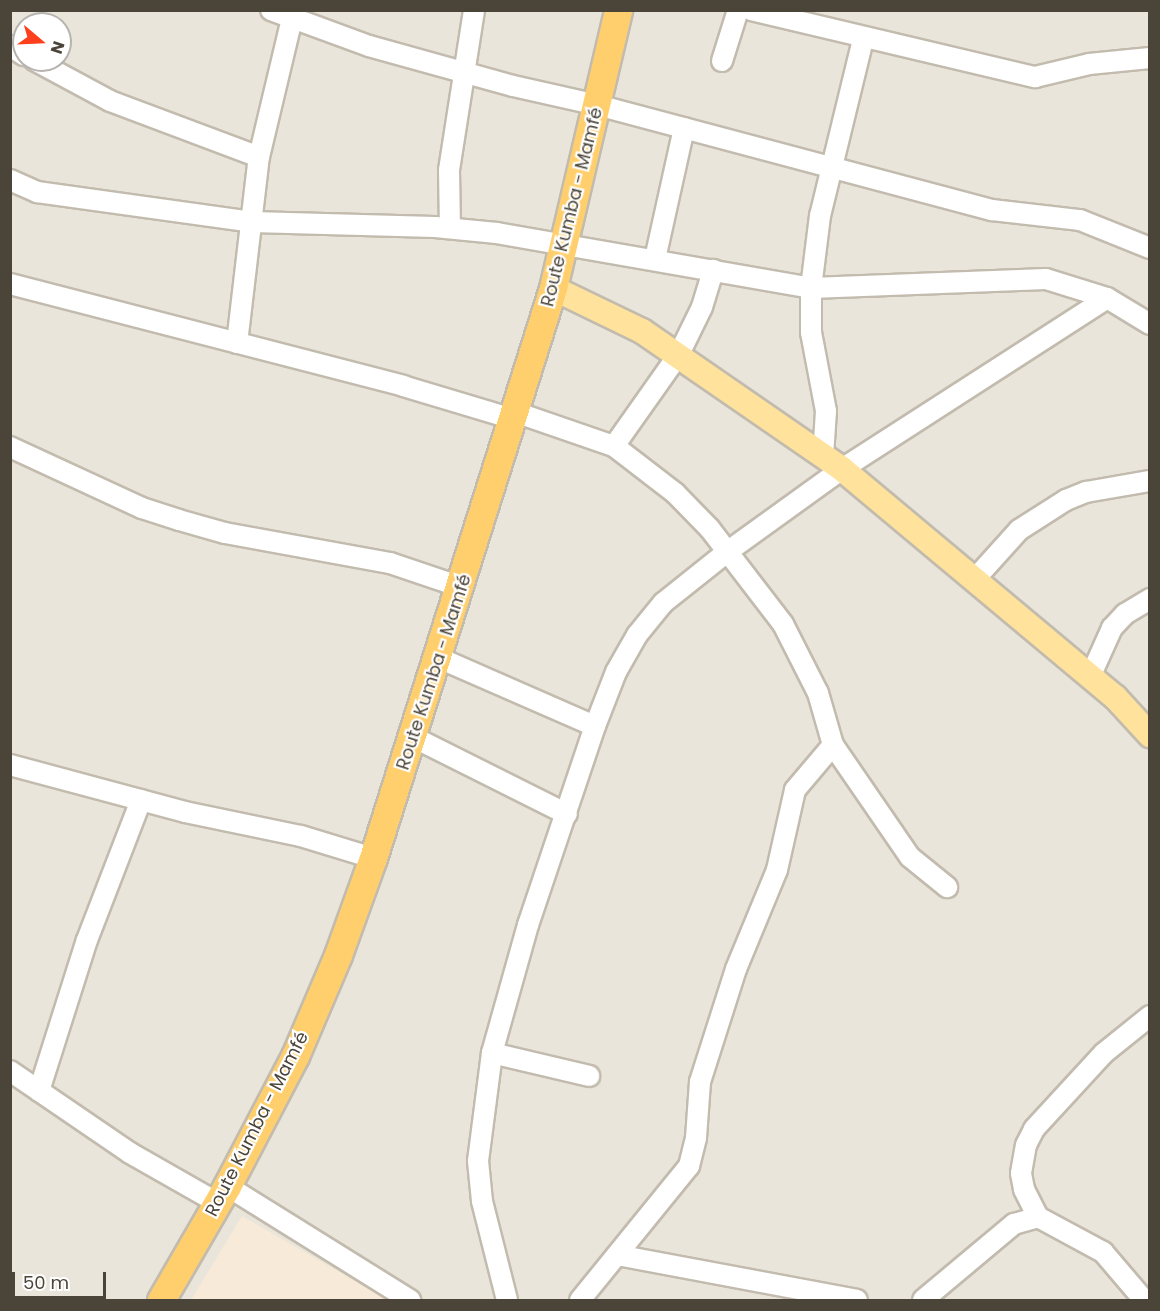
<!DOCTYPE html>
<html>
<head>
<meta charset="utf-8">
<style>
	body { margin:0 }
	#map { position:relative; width:1160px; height:1311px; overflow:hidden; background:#f6f3ec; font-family:Poppins,sans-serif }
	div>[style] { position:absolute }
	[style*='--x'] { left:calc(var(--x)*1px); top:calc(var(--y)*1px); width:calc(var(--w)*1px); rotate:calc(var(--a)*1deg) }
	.residential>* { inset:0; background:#eae5da }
	.commercial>* { inset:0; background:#f7ead8 }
	.roads { filter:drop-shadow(2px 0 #c2bbae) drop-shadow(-2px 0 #c2bbae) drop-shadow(0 2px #c2bbae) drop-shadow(0 -2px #c2bbae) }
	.minor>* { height:20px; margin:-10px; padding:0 10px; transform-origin:10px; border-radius:10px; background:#fff }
	.major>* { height:24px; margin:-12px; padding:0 12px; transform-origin:12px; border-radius:12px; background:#ffe39c }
	.highway>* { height:27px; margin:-13.5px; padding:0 13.5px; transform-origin:13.5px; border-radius:13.5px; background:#ffcf6e }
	span { translate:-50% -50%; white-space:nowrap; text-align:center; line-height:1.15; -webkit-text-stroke:4.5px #fff; paint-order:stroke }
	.street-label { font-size:18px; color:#4b4439 }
	.frame { position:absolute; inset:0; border:12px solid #4b4439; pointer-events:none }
	.north { position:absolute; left:12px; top:12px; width:60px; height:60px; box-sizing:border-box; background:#fff; border:2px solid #b7b4b0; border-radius:50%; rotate:109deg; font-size:16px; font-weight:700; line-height:24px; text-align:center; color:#4b4439 }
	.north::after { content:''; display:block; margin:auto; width:21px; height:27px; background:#fc3f1d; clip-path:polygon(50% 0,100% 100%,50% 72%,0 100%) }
	.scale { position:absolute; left:12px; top:1272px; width:94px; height:27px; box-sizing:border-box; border:3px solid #4b4439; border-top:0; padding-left:8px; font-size:18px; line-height:21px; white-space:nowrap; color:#4b4439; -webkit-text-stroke:4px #fff; paint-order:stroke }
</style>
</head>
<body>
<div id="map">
	<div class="residential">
		<div style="clip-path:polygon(evenodd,11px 11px,1149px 11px,1149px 1300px,11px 1300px,11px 11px,24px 24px,60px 24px,60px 60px,24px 60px,24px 24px)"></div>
	</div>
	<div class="commercial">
		<div style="clip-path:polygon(242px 1216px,388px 1300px,191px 1300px)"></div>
	</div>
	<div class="roads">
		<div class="minor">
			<div style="--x:271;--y:10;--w:104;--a:20.2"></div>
			<div style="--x:369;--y:46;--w:149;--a:15.5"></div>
			<div style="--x:513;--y:86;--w:86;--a:12.7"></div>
			<div style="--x:597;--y:105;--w:409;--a:14.9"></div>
			<div style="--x:992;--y:210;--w:89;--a:6.5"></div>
			<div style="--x:1080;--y:220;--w:75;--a:21.8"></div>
			<div style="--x:751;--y:10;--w:292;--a:13.3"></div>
			<div style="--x:1035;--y:77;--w:56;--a:-13.5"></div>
			<div style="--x:1089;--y:64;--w:61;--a:-5.6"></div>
			<div style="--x:10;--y:46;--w:17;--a:33"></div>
			<div style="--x:34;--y:60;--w:86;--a:28.3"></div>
			<div style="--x:110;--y:101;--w:159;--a:20.6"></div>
			<div style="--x:722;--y:61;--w:53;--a:-72.6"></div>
			<div style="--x:10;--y:180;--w:30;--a:24"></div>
			<div style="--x:37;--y:192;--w:217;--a:7.9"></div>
			<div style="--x:252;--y:222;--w:183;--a:1.6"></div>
			<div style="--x:435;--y:227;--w:62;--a:5.5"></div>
			<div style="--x:497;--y:233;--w:319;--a:9.9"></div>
			<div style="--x:811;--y:288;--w:235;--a:-2.2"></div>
			<div style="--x:1046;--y:279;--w:64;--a:17.3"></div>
			<div style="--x:1107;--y:298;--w:50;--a:31.2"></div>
			<div style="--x:450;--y:228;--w:58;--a:-91"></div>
			<div style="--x:449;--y:170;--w:162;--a:-81.1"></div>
			<div style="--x:655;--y:259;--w:134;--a:-77.5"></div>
			<div style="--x:10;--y:284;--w:406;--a:14.5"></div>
			<div style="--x:403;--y:386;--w:115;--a:16.7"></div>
			<div style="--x:237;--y:343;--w:187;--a:-83.3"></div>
			<div style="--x:259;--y:157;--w:151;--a:-76.6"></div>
			<div style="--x:515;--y:412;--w:105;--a:19"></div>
			<div style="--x:614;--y:446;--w:77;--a:37.6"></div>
			<div style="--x:675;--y:493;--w:50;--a:45.8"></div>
			<div style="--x:710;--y:529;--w:120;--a:52.5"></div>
			<div style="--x:783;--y:624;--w:77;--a:63.1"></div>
			<div style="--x:818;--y:693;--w:54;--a:73.9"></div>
			<div style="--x:833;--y:745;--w:59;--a:130.2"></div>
			<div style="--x:795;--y:790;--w:82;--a:102.7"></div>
			<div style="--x:777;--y:870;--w:107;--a:112.5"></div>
			<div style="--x:736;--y:969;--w:119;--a:107.7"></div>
			<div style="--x:700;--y:1082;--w:56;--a:94.1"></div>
			<div style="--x:696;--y:1138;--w:29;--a:104"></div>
			<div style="--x:689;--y:1166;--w:173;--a:129.1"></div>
			<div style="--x:614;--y:446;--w:113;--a:-54.8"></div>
			<div style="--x:679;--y:354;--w:52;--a:-63.9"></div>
			<div style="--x:702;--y:307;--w:39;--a:-73"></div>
			<div style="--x:10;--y:447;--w:145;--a:24.8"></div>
			<div style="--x:142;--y:508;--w:39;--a:18"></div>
			<div style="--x:179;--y:520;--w:48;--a:15.8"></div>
			<div style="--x:225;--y:533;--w:168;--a:10.3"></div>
			<div style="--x:390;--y:563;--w:75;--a:18.7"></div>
			<div style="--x:823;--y:456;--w:45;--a:-86.2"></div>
			<div style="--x:826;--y:411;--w:80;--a:-100.8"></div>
			<div style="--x:811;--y:332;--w:44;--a:-90"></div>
			<div style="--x:811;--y:288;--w:73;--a:-82.9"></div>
			<div style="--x:820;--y:216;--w:182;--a:-76.3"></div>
			<div style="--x:974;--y:580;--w:67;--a:-48"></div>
			<div style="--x:1019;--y:530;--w:56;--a:-32.6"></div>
			<div style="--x:1066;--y:500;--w:22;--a:-22"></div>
			<div style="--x:1086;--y:492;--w:65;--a:-9.8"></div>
			<div style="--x:439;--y:658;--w:170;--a:23.6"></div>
			<div style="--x:1090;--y:677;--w:54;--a:-65.8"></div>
			<div style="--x:1112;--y:628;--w:19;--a:-47"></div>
			<div style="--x:1125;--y:614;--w:29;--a:-31"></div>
			<div style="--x:413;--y:737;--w:172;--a:26.6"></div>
			<div style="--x:833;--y:745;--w:136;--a:55.5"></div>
			<div style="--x:910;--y:857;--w:48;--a:39"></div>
			<div style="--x:10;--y:765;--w:181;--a:15"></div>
			<div style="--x:185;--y:812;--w:118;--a:11.7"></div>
			<div style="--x:301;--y:836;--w:75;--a:17"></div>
			<div style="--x:492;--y:1053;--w:100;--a:13.3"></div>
			<div style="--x:10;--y:1071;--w:145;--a:34.3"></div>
			<div style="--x:130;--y:1153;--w:101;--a:29.6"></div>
			<div style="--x:39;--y:1091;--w:158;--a:-72.4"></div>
			<div style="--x:87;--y:940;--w:150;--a:-68.9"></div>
			<div style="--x:227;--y:1186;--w:216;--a:31.9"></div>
			<div style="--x:1038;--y:1217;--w:31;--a:-117"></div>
			<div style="--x:1024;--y:1189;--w:16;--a:-101"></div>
			<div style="--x:1021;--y:1173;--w:28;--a:-80"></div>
			<div style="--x:1026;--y:1145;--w:18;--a:-63"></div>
			<div style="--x:1034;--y:1129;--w:103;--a:-47.4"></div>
			<div style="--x:1104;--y:1053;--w:59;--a:-38.8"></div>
			<div style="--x:617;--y:1255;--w:244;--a:10.6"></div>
			<div style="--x:507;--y:1300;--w:102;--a:-104.2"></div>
			<div style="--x:482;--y:1201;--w:40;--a:-95.7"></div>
			<div style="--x:478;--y:1161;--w:109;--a:-82.6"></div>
			<div style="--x:492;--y:1053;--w:133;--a:-74.3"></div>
			<div style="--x:528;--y:925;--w:210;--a:-71.4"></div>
			<div style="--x:595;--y:726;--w:58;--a:-68.7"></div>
			<div style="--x:616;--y:672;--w:43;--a:-60.4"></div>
			<div style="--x:637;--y:635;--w:41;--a:-50.9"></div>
			<div style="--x:663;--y:603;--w:82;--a:-38.6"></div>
			<div style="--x:727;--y:552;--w:142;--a:-35.8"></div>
			<div style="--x:842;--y:469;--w:315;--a:-32.8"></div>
			<div style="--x:923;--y:1300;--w:119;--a:-39.9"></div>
			<div style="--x:1014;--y:1224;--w:25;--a:-16"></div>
			<div style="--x:1038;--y:1217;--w:74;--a:28.3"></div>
			<div style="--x:1103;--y:1252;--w:63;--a:49.5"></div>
		</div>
		<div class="major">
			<div style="--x:553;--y:288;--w:99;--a:25.8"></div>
			<div style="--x:642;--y:331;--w:243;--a:34.6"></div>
			<div style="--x:842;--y:469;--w:356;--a:39.9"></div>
			<div style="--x:1115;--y:697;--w:52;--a:47.4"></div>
		</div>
		<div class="highway">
			<div style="--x:161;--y:1300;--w:132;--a:-59.9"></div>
			<div style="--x:227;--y:1186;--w:147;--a:-62.4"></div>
			<div style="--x:295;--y:1056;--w:110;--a:-66.9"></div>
			<div style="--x:338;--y:955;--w:103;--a:-70.2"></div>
			<div style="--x:373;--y:858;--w:598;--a:-72.47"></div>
			<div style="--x:553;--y:288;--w:285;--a:-76.8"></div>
		</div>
	</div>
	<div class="street-label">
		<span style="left:572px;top:207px;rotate:-76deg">Route Kumba - Mamfé</span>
		<span style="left:434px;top:672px;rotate:-72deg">Route Kumba - Mamfé</span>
		<span style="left:257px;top:1124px;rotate:-63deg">Route Kumba - Mamfé</span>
	</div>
	<div class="frame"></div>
	<div class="north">N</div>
	<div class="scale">50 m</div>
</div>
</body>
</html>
